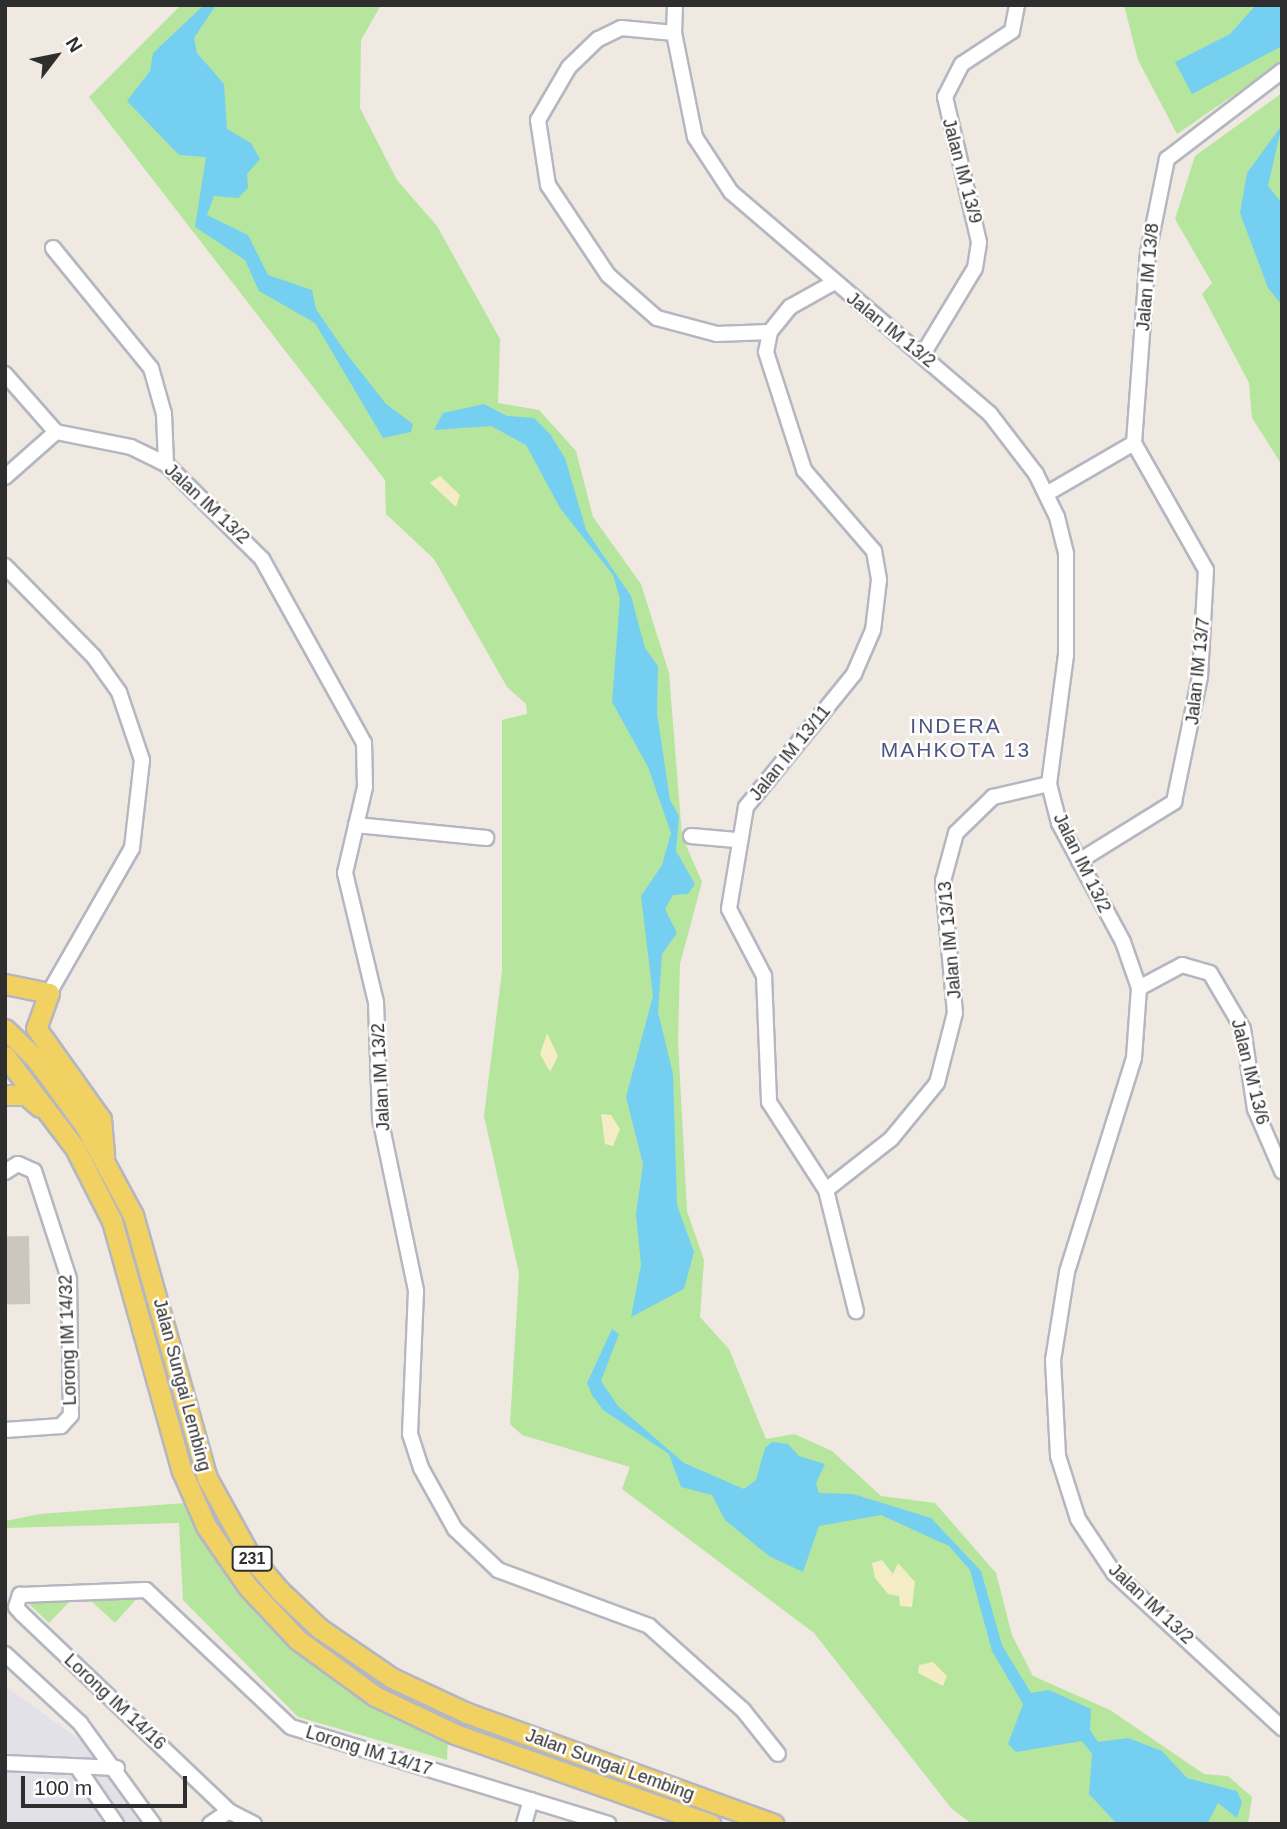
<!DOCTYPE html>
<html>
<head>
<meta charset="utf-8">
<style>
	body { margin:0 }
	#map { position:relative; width:1287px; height:1829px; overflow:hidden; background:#efe9e1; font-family:Arial,sans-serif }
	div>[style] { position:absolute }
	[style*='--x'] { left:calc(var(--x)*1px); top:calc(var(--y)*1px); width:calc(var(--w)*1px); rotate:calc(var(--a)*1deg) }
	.industrial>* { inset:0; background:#e3e1e8 }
	.green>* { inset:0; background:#b6e59e }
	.sand>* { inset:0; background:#f3ecc5 }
	.water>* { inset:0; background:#75cff0 }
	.building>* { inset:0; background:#cbc7bf; transform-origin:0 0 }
	.roads { filter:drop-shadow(2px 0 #b4b7c1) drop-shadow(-2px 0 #b4b7c1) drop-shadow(0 2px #b4b7c1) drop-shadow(0 -2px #b4b7c1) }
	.minor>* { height:14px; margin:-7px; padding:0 7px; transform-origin:7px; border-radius:7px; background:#fff }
	.major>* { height:19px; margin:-9.5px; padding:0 9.5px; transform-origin:9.5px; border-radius:9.5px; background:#f2d163 }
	span { translate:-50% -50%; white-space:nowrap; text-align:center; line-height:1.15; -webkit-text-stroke:5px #fff; paint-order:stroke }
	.shield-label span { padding:2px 5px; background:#fff; border:2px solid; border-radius:5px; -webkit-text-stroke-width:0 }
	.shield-label { font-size:16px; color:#2e2e2e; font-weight:700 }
	.street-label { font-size:18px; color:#2e2e2e }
	.quarter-label { font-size:21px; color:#4d5680; letter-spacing:2px }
	.frame { position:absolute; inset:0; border:7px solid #2e2e2e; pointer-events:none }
	.north { position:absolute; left:21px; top:21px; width:70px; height:70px; -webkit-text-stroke:5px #fff; paint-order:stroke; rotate:58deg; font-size:19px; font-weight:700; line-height:28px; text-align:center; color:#2e2e2e }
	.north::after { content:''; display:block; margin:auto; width:24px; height:32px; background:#2e2e2e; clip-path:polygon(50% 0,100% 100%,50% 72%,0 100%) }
	.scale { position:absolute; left:21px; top:1776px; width:166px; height:32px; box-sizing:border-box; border:4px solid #2e2e2e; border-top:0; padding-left:9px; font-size:21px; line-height:24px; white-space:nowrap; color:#2e2e2e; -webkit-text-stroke:5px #fff; paint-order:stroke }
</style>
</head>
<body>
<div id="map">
	<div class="industrial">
		<div style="clip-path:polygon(5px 1686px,83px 1742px,140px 1824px,5px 1824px)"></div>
	</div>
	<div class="green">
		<div style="clip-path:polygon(181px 5px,381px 5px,361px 40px,360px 108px,397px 180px,437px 226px,500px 339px,498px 403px,539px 410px,576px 451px,593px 517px,641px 584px,669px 673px,682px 836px,702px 882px,680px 964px,678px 1041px,687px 1211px,704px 1260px,700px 1317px,729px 1349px,766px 1439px,794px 1434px,832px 1451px,881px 1496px,935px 1503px,996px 1573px,1012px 1635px,1033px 1676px,1110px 1710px,1204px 1774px,1228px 1776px,1252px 1797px,1248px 1824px,972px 1824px,951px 1808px,814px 1633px,622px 1489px,630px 1467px,522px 1435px,510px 1424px,519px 1273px,484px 1116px,502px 971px,502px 720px,527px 714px,526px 704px,507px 687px,434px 559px,386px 514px,385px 480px,89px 97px)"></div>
		<div style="clip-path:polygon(1124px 5px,1282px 5px,1282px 62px,1177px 134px,1138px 60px)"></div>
		<div style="clip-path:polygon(1282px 93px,1282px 465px,1252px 418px,1249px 383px,1202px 294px,1212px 283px,1175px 219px,1195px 156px)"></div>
		<div style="clip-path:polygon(185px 1503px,225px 1572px,271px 1629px,329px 1676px,448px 1739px,447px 1760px,298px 1717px,183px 1600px,179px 1523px,5px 1528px,5px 1521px,40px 1514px)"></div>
		<div style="clip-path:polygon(139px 1596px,115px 1623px,87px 1597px)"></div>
		<div style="clip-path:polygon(73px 1598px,49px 1623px,28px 1603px,30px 1601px)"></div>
	</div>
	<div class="sand">
		<div style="clip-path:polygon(440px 476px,460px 495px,456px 507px,430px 483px)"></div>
		<div style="clip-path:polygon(547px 1033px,558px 1056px,550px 1072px,540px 1054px)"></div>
		<div style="clip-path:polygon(601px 1114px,611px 1115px,620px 1129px,613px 1146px,605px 1144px)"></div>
		<div style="clip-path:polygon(882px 1560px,893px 1574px,898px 1563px,915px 1582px,912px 1607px,900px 1606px,899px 1596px,888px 1594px,875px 1578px,872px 1563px)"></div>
		<div style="clip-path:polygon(933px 1662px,947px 1676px,943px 1686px,918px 1673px,919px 1665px)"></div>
	</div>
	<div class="water">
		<div style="clip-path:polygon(204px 5px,216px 5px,194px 38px,197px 53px,224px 84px,227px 129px,251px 143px,260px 159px,247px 174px,248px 188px,238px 198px,214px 196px,207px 215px,248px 235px,268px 275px,312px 290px,316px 309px,346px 353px,386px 404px,413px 424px,411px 432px,383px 438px,315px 323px,259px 291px,245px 260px,195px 227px,206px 157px,179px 155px,127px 101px,150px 71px,153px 53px)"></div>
		<div style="clip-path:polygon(1256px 5px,1282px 5px,1282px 46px,1192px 94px,1175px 62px,1230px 34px)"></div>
		<div style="clip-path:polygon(1282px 125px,1268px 186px,1282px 203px,1282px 305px,1268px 288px,1240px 213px,1247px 173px)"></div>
		<div style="clip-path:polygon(484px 404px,507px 416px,534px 418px,550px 434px,565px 458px,586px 530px,631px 596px,645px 648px,658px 666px,657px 713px,670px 800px,679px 816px,676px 851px,695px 884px,688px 894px,673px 895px,665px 909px,677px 933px,662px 954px,658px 1012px,673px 1074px,677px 1205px,694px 1252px,684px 1289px,631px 1317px,641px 1265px,636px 1214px,643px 1164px,626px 1097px,653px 996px,641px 896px,662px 865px,671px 833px,648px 767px,612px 702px,620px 599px,613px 575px,560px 508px,526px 445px,491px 426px,434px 430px,443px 413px)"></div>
		<div style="clip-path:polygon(612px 1329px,619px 1334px,601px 1381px,618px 1406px,684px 1463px,744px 1489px,756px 1480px,765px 1448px,772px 1442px,788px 1444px,799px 1456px,825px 1464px,816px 1483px,819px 1493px,853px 1494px,931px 1518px,981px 1571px,1002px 1645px,1031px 1693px,1049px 1690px,1091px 1709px,1090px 1730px,1098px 1742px,1128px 1738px,1162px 1751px,1187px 1778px,1237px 1791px,1242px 1802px,1237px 1818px,1218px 1803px,1207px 1824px,1117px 1824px,1089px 1794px,1092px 1754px,1082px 1741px,1016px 1752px,1008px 1744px,1023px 1704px,992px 1651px,970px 1570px,949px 1546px,881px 1515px,819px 1526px,803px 1572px,769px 1556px,725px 1520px,712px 1495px,681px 1487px,669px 1454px,603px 1410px,592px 1395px,587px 1383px)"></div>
	</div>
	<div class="building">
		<div style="left:29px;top:1236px;width:68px;height:24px;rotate:89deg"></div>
	</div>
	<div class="roads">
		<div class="minor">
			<div style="--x:675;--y:5;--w:28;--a:92"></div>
			<div style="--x:674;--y:33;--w:106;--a:78.6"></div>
			<div style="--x:695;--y:137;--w:66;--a:56.8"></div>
			<div style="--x:731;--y:192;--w:341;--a:40.6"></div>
			<div style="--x:990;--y:414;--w:76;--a:52.5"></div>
			<div style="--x:1036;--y:474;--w:48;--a:64"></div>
			<div style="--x:1057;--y:517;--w:38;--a:76"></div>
			<div style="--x:1066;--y:554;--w:101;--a:90"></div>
			<div style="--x:1066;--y:655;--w:130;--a:97.5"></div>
			<div style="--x:1049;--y:784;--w:40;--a:75.6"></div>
			<div style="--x:1059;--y:823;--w:135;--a:61.7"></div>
			<div style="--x:1123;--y:942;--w:49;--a:70.8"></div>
			<div style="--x:1139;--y:988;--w:70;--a:94.1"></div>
			<div style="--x:1134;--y:1058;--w:224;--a:107.4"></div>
			<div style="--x:1067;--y:1272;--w:89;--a:99"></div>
			<div style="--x:1053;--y:1360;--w:96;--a:87"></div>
			<div style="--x:1058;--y:1456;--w:66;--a:72.4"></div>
			<div style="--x:1078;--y:1519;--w:65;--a:56.3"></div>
			<div style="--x:1114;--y:1573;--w:229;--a:42.7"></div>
			<div style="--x:674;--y:33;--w:53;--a:-174.6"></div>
			<div style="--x:621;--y:28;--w:25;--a:154"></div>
			<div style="--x:598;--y:39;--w:40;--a:136"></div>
			<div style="--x:569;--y:67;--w:61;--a:120.3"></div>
			<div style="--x:538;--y:120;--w:66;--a:81.3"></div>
			<div style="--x:548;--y:185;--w:108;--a:56.3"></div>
			<div style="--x:608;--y:275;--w:65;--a:41.3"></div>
			<div style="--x:657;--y:318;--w:62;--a:14.9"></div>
			<div style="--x:717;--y:334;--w:53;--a:-2.2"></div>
			<div style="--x:53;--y:248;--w:155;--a:50.8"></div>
			<div style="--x:151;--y:368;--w:48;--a:74.2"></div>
			<div style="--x:164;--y:414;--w:50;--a:87.7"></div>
			<div style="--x:833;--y:283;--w:49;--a:150.8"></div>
			<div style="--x:790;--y:307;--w:32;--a:129"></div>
			<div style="--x:770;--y:332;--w:20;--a:101"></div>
			<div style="--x:766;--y:352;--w:124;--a:72.1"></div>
			<div style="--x:804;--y:470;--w:107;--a:49.2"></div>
			<div style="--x:874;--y:551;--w:29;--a:80"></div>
			<div style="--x:879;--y:580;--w:50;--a:96.8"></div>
			<div style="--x:873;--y:630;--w:48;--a:113.4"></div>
			<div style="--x:854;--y:674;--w:171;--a:129.1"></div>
			<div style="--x:746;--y:807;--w:103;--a:99.5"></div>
			<div style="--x:729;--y:909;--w:76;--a:62.4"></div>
			<div style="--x:764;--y:976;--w:126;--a:87.7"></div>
			<div style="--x:769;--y:1102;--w:105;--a:57.1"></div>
			<div style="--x:826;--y:1190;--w:125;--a:76.1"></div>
			<div style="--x:923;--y:354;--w:100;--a:-58.8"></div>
			<div style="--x:975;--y:268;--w:26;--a:-81"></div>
			<div style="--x:979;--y:242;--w:149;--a:-103.2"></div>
			<div style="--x:945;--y:97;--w:37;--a:-63"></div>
			<div style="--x:962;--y:64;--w:60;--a:-33.4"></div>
			<div style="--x:1012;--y:31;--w:26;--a:-79"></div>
			<div style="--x:5;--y:374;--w:77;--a:48.7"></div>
			<div style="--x:5;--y:477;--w:68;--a:-41.4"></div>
			<div style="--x:56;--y:432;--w:76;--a:11.3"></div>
			<div style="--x:131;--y:447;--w:39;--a:26"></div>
			<div style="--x:166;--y:464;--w:135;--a:44.7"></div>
			<div style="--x:262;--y:559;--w:210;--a:61"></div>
			<div style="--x:364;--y:743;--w:44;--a:88.7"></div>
			<div style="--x:365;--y:787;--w:88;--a:103.1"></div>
			<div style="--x:345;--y:873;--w:133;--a:76.5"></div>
			<div style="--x:376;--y:1002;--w:116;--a:88"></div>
			<div style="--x:380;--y:1118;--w:177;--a:78.2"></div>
			<div style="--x:416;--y:1291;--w:143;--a:92.4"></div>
			<div style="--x:410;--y:1434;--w:36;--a:72"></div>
			<div style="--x:421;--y:1468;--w:70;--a:60.9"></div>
			<div style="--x:455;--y:1529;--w:59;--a:43.6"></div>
			<div style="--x:498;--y:1570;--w:161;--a:20.3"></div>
			<div style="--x:649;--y:1626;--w:126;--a:41.8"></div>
			<div style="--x:743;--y:1710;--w:56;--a:51.5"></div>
			<div style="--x:1048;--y:493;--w:99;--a:-30.2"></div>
			<div style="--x:1134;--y:443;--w:191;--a:-85.8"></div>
			<div style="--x:1148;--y:253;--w:96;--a:-78.6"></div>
			<div style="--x:1167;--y:159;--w:145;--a:-37.4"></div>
			<div style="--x:5;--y:566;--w:127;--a:45.6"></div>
			<div style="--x:94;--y:657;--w:43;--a:54.5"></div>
			<div style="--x:119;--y:692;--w:72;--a:71.3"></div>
			<div style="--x:142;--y:760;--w:89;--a:96.5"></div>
			<div style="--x:132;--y:848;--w:167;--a:119.8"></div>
			<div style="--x:356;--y:825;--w:131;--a:5.7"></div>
			<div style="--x:691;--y:836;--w:45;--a:5.1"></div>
			<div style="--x:1079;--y:861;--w:112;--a:-31.8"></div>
			<div style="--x:1174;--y:802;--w:128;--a:-78.3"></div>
			<div style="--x:1200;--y:677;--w:107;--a:-86.8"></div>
			<div style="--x:1206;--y:570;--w:146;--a:-119.6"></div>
			<div style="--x:1139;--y:988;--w:49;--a:-28.1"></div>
			<div style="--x:1182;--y:965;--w:29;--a:16"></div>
			<div style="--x:1210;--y:973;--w:65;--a:59.5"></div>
			<div style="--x:1243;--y:1029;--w:81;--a:81.5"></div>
			<div style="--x:1255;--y:1109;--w:68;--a:66.5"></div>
			<div style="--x:5;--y:1172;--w:15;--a:-32"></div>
			<div style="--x:18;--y:1164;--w:17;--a:24"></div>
			<div style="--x:34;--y:1171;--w:114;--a:72"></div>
			<div style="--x:69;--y:1279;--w:136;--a:89.2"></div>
			<div style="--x:71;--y:1415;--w:15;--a:132"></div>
			<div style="--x:61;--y:1426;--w:56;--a:175.9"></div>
			<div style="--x:826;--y:1190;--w:83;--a:-38.1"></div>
			<div style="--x:891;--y:1139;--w:72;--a:-50.6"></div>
			<div style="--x:937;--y:1083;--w:72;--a:-75.6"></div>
			<div style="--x:955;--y:1013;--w:133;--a:-95.2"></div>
			<div style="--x:943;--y:881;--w:50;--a:-74.8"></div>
			<div style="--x:956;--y:833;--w:52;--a:-44.2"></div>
			<div style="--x:993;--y:797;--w:57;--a:-13.1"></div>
			<div style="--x:5;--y:1654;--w:102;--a:42.6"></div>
			<div style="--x:80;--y:1723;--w:125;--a:54.1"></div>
			<div style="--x:5;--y:1763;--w:112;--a:2.6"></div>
			<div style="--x:78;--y:1768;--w:68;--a:55.8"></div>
			<div style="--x:210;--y:1824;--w:23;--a:-34"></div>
			<div style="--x:254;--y:1824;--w:28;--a:-153"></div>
			<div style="--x:229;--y:1811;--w:286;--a:-136.4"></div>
			<div style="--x:22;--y:1614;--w:9;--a:-131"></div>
			<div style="--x:16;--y:1607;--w:13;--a:-72"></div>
			<div style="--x:20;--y:1595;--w:126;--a:-2.3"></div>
			<div style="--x:146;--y:1590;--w:199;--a:43.4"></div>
			<div style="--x:291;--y:1727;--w:332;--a:17"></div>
			<div style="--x:524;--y:1824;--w:25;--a:-74"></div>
		</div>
		<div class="major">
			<div style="--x:5;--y:984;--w:45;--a:11.6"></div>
			<div style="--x:49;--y:993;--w:37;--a:110"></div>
			<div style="--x:36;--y:1028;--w:112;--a:54.5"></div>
			<div style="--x:101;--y:1119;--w:37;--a:85"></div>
			<div style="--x:5;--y:1029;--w:42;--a:44"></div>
			<div style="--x:35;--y:1058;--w:84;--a:53.7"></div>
			<div style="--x:85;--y:1126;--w:101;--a:61.7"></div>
			<div style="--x:133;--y:1215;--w:273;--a:74.3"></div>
			<div style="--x:207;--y:1478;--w:89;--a:61.1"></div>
			<div style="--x:250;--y:1556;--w:46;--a:49.4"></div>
			<div style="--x:280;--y:1591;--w:54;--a:43.5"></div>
			<div style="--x:319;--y:1628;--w:88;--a:34.4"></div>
			<div style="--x:392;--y:1678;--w:83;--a:25"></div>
			<div style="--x:467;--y:1713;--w:326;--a:19.9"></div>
			<div style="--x:5;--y:1056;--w:116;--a:52.7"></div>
			<div style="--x:75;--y:1148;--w:82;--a:63.1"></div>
			<div style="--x:112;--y:1221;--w:260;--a:74.4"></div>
			<div style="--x:182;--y:1471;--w:60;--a:66.4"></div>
			<div style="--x:206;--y:1526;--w:74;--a:55.5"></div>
			<div style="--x:248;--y:1587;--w:73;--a:46.7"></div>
			<div style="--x:298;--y:1640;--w:95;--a:36"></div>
			<div style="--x:375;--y:1696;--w:89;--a:25.4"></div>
			<div style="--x:455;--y:1734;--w:271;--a:19.4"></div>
			<div style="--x:5;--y:1095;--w:21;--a:0"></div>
			<div style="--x:26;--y:1095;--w:18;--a:41"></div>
		</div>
	</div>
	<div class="shield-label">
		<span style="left:252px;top:1559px">231</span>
	</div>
	<div class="street-label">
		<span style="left:962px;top:171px;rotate:75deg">Jalan IM 13/9</span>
		<span style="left:1148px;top:277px;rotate:-85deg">Jalan IM 13/8</span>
		<span style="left:891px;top:330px;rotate:39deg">Jalan IM 13/2</span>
		<span style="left:207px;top:504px;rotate:43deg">Jalan IM 13/2</span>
		<span style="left:1198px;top:671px;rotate:-84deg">Jalan IM 13/7</span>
		<span style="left:790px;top:753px;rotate:-51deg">Jalan IM 13/11</span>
		<span style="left:1082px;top:863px;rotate:64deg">Jalan IM 13/2</span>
		<span style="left:950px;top:940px;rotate:-95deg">Jalan IM 13/13</span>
		<span style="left:1250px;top:1072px;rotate:76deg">Jalan IM 13/6</span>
		<span style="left:381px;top:1077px;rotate:-93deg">Jalan IM 13/2</span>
		<span style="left:68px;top:1340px;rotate:-92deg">Lorong IM 14/32</span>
		<span style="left:182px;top:1385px;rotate:75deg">Jalan Sungai Lembing</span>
		<span style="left:1151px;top:1604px;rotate:43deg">Jalan IM 13/2</span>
		<span style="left:115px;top:1702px;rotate:43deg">Lorong IM 14/16</span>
		<span style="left:369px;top:1751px;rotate:17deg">Lorong IM 14/17</span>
		<span style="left:610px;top:1765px;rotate:20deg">Jalan Sungai Lembing</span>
	</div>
	<div class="quarter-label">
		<span style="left:956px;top:738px">INDERA<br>MAHKOTA 13</span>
	</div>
	<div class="frame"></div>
	<div class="north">N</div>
	<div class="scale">100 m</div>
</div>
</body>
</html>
